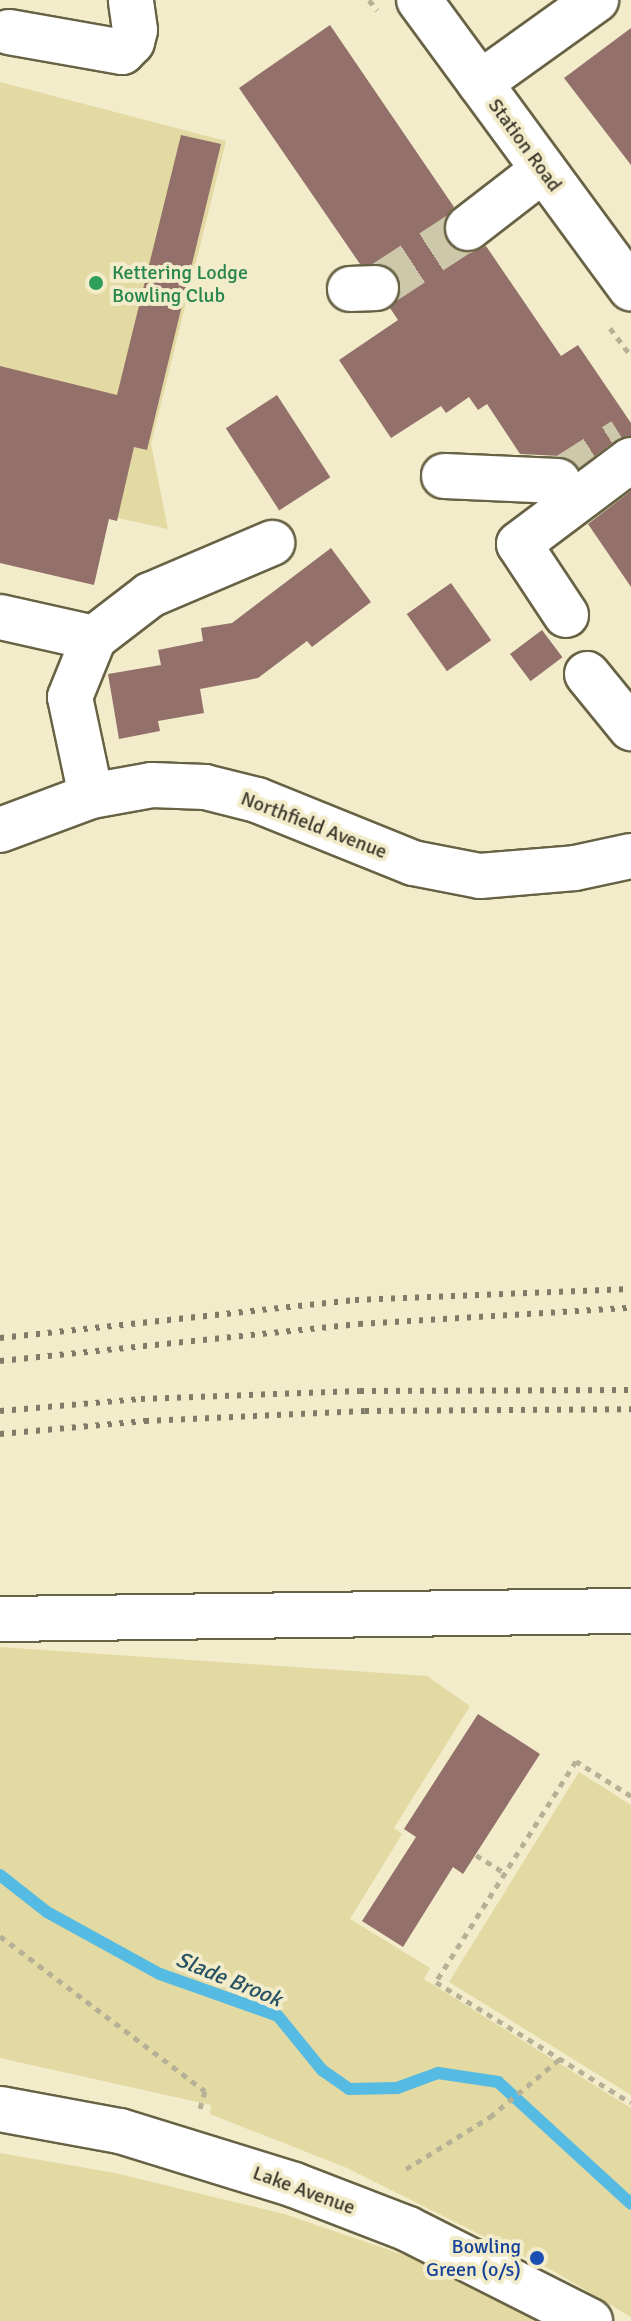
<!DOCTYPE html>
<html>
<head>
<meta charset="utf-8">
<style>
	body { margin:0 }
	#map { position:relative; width:631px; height:2321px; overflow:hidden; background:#f2ecca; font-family:Signika,sans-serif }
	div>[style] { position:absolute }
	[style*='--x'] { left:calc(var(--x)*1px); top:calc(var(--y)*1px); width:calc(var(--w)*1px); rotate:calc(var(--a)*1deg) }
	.green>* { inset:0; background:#e3d9a3 }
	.stream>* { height:12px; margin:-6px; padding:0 6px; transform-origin:6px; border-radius:6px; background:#55bbe2 }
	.building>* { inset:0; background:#93716a; transform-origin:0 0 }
	.minor-tunnel>* { height:44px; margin-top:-22px; transform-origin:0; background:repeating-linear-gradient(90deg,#cec8aa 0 44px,transparent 0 66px) }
	.path>* { height:5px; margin-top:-2.5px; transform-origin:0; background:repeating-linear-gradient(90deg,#b6b196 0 6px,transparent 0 12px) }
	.roads { filter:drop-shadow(2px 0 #686245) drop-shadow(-2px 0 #686245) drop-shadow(0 2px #686245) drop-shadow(0 -2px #686245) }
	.minor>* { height:44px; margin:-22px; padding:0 22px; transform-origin:22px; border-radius:22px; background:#fff }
	.major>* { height:44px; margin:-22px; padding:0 22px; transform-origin:22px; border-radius:22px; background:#fff }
	.rail>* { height:6px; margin-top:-3px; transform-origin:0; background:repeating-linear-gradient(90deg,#7f7b66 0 4px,transparent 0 12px) }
	.dots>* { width:22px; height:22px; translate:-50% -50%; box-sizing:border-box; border:4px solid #f2ecca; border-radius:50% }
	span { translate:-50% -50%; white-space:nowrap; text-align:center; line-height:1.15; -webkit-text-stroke:8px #f2ecca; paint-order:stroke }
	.street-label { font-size:20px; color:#3c392c }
	.leisure-label { font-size:20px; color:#27864d }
	.left { translate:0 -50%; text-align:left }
	.transit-label { font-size:20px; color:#164399 }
	.right { translate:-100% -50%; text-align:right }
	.water-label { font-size:22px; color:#275263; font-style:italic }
</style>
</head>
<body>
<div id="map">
	<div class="green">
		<div style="clip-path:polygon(0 82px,226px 141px,151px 444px,168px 529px,0 492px)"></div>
		<div style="clip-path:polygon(0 1647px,427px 1676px,470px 1706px,394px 1828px,402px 1834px,350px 1919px,430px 1968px,424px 1979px,631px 2108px,631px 2317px,555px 2272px,347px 2168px,210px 2114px,211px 2105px,0 2058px)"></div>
		<div style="clip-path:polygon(579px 1772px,631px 1805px,631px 2095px,449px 1982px)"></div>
		<div style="clip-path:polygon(0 2153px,115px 2173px,284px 2214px,410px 2257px,546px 2321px,0 2321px)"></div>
	</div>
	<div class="stream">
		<div style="--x:0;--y:1875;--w:60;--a:38.2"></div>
		<div style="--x:47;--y:1912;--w:129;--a:28.8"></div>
		<div style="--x:160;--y:1974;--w:125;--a:19.6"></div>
		<div style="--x:278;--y:2016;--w:70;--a:50.8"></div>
		<div style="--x:322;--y:2070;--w:33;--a:35"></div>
		<div style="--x:349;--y:2089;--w:48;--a:-1.2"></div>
		<div style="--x:397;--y:2088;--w:44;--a:-20.1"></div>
		<div style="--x:438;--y:2073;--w:61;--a:8.5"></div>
		<div style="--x:498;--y:2082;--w:180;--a:42.5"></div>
	</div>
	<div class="building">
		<div style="clip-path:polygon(330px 25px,454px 207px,445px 219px,443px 231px,448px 243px,458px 251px,471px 253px,486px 246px,561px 356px,578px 345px,631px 423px,631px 436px,616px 440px,579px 468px,560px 456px,520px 454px,487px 404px,478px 410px,469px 397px,446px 413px,441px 406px,391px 438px,339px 360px,398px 320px,390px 308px,398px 299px,401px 288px,397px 275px,387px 266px,360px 264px,239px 88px)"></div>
		<div style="clip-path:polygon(631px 28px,631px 165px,564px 78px)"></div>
		<div style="clip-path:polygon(181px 135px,221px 144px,147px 450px,134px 447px,117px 521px,109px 519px,94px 585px,0 563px,0 366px,117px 395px)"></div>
		<div style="left:277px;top:395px;width:98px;height:61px;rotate:57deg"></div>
		<div style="clip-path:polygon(631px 491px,631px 587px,588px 524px)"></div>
		<div style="clip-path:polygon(331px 548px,371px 602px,312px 647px,307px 641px,258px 678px,200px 689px,204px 713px,158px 721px,160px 731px,119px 739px,108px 674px,161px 665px,158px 650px,203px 641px,201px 628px,232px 623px)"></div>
		<div style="left:451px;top:583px;width:70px;height:54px;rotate:55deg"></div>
		<div style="left:542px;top:630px;width:34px;height:40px;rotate:53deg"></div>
		<div style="clip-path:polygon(478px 1714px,540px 1754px,463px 1874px,453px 1867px,403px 1947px,362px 1921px,416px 1837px,404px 1829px)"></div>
	</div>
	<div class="minor-tunnel">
		<div style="--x:376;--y:288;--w:110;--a:-33.1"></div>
		<div style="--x:558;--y:481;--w:77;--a:-32.2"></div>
	</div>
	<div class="path">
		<div style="--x:369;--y:0;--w:13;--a:51"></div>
		<div style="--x:610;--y:328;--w:35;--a:53"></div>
		<div style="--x:631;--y:1796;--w:65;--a:-147.5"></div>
		<div style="--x:576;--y:1761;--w:262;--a:122.4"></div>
		<div style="--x:436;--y:1982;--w:229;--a:31.8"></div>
		<div style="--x:476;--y:1855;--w:34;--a:32"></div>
		<div style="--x:0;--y:1936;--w:257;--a:37.1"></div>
		<div style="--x:205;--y:2091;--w:22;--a:106"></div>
		<div style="--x:406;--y:2169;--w:99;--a:-31.8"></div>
		<div style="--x:490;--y:2117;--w:94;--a:-39.8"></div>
	</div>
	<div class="roads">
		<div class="minor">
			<div style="--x:9;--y:32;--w:115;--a:10"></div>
			<div style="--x:122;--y:52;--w:14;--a:-45"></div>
			<div style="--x:132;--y:42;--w:12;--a:-76"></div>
			<div style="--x:135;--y:30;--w:30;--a:-98"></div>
			<div style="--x:480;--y:83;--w:143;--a:-35.6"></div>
			<div style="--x:468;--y:228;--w:95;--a:-37.7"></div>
			<div style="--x:350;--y:289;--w:26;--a:-2"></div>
			<div style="--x:444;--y:476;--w:114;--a:2.5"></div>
			<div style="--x:566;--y:615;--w:85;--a:-123.5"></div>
			<div style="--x:519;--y:544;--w:140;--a:-36.9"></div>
			<div style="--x:0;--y:617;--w:96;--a:12.6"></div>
			<div style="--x:587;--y:674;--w:70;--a:50.8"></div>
			<div style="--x:91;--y:796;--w:101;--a:-102"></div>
			<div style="--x:70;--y:697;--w:64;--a:-67.9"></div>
			<div style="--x:94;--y:638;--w:71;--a:-37.5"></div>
			<div style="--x:150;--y:595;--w:133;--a:-23.1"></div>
			<div style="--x:0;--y:830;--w:97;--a:-20.5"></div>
			<div style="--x:91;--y:796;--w:62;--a:-10.2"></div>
			<div style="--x:152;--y:785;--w:53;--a:2.2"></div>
			<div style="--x:205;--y:787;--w:54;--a:14"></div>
			<div style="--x:257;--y:800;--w:168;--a:22"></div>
			<div style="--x:413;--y:863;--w:68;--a:11"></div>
			<div style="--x:480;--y:876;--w:95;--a:-4.8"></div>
			<div style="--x:575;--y:868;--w:57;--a:-12.1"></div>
			<div style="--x:0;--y:1619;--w:631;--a:-0.73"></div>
			<div style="--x:0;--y:2109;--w:122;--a:10.4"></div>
			<div style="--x:120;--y:2131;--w:182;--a:17.2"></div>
			<div style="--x:294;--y:2185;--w:122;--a:21.1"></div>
			<div style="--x:408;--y:2229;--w:204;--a:26.8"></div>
		</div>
		<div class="major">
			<div style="--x:419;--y:0;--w:358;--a:53.7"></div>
		</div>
	</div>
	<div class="rail">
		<div style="--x:0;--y:1338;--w:357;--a:-6.1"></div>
		<div style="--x:355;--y:1300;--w:276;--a:-2.3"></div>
		<div style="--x:0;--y:1361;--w:361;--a:-5.9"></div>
		<div style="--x:359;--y:1324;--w:272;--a:-3.4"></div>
		<div style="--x:0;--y:1411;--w:142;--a:-4.9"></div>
		<div style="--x:141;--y:1399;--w:219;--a:-2.1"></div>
		<div style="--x:360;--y:1391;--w:271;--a:-0.2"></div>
		<div style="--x:0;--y:1434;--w:146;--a:-5.1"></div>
		<div style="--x:145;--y:1421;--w:220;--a:-2.6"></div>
		<div style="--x:365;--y:1411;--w:266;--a:-0.4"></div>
	</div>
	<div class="dots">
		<div style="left:96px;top:283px;background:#2e9e5b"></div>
		<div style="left:537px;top:2258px;background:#1a4fb4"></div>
	</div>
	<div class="street-label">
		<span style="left:525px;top:145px;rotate:54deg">Station Road</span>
		<span style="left:314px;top:825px;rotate:21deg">Northfield Avenue</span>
		<span style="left:304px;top:2190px;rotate:20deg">Lake Avenue</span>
	</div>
	<div class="leisure-label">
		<span class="left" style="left:112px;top:284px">Kettering Lodge<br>Bowling Club</span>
	</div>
	<div class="transit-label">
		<span class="right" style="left:521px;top:2258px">Bowling<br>Green (o/s)</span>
	</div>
	<div class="water-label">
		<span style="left:229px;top:1979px;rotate:22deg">Slade Brook</span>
	</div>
</div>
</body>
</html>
